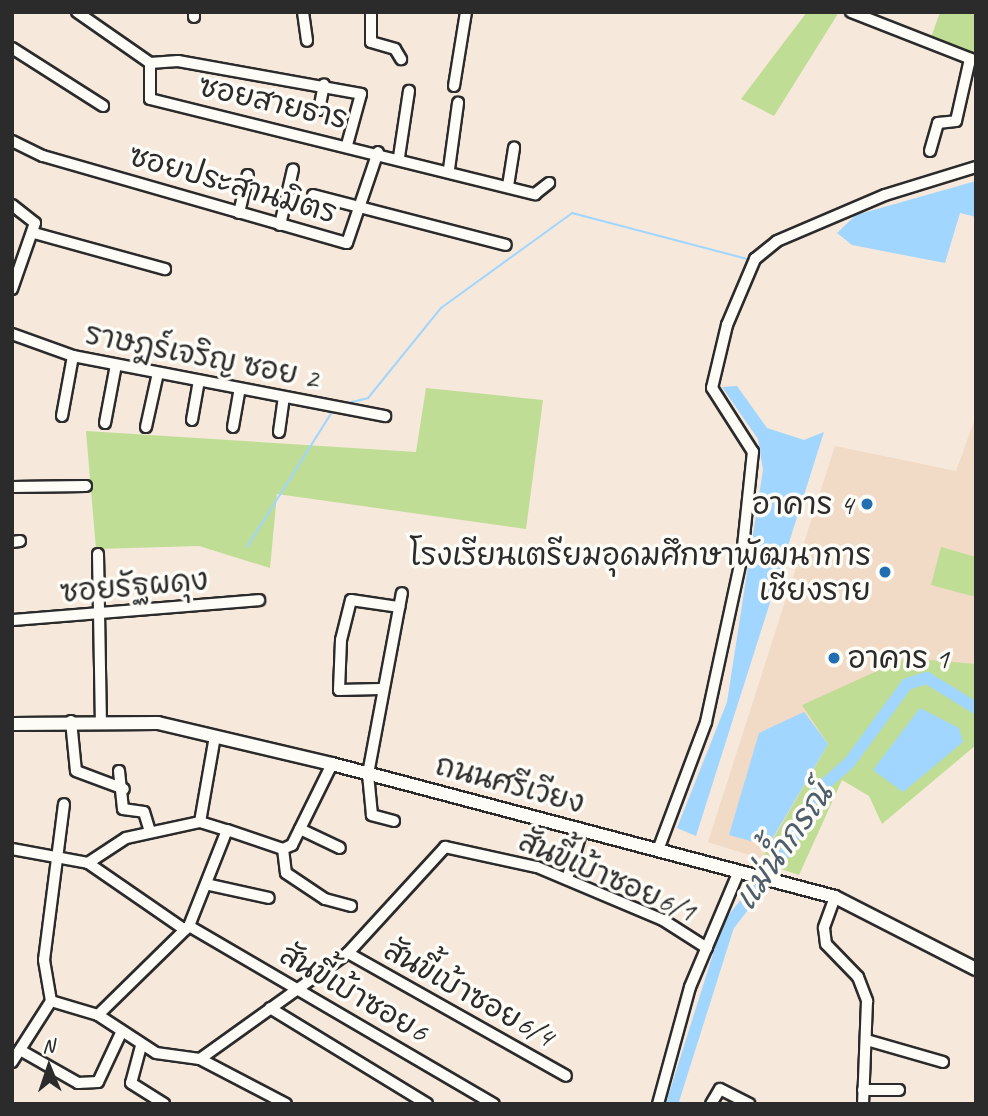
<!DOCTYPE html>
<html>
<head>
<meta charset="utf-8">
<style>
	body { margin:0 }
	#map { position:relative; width:988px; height:1116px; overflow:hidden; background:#f6e8da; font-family:Caveat,"Playpen Sans Thai",sans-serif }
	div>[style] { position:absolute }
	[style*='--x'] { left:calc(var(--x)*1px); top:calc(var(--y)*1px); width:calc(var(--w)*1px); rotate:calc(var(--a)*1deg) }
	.built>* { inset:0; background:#f1dac6 }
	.green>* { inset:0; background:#bfdd95 }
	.water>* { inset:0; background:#a0d6ff }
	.stream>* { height:2px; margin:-1px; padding:0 1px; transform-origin:1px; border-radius:1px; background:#a0d6ff }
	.river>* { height:12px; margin:-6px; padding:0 6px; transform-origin:6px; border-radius:6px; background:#a0d6ff }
	.roads { filter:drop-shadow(2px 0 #2b2b2b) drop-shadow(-2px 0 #2b2b2b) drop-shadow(0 2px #2b2b2b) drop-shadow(0 -2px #2b2b2b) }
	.minor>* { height:10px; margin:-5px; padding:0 5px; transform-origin:5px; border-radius:5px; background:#fdfcf7 }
	.major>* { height:12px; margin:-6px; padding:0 6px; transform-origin:6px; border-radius:6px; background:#fdfcf7 }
	.dots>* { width:19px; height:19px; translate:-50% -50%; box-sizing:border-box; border:4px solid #fdfcf7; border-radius:50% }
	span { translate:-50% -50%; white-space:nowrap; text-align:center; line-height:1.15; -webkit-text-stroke:7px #fdfcf7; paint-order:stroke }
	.street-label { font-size:30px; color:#2b2b2b }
	.poi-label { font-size:30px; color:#2b2b2b }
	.right { translate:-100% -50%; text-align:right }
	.left { translate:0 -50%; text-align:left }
	.water-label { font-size:32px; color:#4e5e6b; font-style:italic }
	.frame { position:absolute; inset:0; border:14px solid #2b2b2b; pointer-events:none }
	.north { position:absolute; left:14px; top:1032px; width:70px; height:70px; -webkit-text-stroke:5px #fdfcf7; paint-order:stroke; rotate:358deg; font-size:19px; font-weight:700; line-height:28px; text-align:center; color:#2b2b2b }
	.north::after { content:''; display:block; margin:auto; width:24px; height:32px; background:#2b2b2b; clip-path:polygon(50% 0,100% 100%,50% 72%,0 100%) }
</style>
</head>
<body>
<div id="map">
	<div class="built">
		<div style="clip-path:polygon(976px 416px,976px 693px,926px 674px,766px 860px,708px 842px,835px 446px,956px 471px)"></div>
	</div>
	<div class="green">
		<div style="clip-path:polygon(807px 12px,839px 12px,774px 116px,741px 99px)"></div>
		<div style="clip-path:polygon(940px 12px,976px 12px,976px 60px,929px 43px)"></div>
		<div style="clip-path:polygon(426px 388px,543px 400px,526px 529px,277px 494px,270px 568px,199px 546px,96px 549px,86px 431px,416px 452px)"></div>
		<div style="clip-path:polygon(941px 547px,976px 557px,976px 597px,931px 585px)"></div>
		<div style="clip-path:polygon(906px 658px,976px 664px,976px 745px,882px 824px,869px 796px,842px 780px,799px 875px,760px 862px,828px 744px,802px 705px)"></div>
	</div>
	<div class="water">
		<div style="clip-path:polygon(976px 181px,976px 217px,960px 213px,945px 263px,852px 245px,837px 233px,856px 215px)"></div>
		<div style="clip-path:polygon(737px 386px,767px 428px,804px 440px,824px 432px,696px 836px,677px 828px,727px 702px,763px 470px,758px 439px,722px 387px)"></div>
		<div style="clip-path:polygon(920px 708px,959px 728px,963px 742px,903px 792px,873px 770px)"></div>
		<div style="clip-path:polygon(804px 712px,828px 744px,768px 846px,729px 835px,759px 733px)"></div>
	</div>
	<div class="stream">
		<div style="--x:344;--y:404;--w:25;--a:-14"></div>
		<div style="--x:368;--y:398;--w:116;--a:-51"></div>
		<div style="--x:441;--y:308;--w:162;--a:-35.9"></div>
		<div style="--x:572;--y:213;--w:181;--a:14.7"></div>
		<div style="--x:247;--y:547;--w:160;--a:-57.8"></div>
	</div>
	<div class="river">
		<div style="--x:672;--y:1104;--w:187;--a:-72.5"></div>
		<div style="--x:728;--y:926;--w:95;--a:-52.3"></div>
		<div style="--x:786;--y:851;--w:68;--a:-62.7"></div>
		<div style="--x:817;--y:791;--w:43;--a:-41.2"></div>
		<div style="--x:849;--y:763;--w:98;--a:-53.7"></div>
		<div style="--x:907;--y:684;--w:21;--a:-17"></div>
		<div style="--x:927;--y:678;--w:57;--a:31.5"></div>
	</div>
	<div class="roads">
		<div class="minor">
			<div style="--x:77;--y:12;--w:89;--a:34.9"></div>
			<div style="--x:150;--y:63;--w:36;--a:90"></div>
			<div style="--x:150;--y:99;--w:397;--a:13.9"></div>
			<div style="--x:535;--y:194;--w:18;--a:-38"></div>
			<div style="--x:303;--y:12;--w:29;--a:82"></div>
			<div style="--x:371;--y:12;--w:30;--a:90"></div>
			<div style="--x:371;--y:42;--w:25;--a:16"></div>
			<div style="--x:395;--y:49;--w:12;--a:59"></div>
			<div style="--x:851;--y:12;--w:134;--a:21.4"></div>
			<div style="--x:194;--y:17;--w:5;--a:-90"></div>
			<div style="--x:12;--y:48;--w:108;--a:32.5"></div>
			<div style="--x:150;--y:63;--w:28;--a:-4"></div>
			<div style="--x:178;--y:61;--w:186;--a:10.2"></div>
			<div style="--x:361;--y:94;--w:53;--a:105.4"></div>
			<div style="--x:454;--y:86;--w:75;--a:-80.8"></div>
			<div style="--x:319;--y:110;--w:26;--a:-79"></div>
			<div style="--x:12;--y:141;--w:34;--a:26"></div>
			<div style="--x:43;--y:156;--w:316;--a:16"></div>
			<div style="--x:347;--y:243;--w:96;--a:-71.2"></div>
			<div style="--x:930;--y:151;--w:29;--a:-74"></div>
			<div style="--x:938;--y:123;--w:18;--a:-6"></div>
			<div style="--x:956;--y:121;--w:64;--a:-77.3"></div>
			<div style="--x:399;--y:157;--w:67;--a:-81.4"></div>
			<div style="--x:449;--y:169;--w:67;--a:-82.2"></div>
			<div style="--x:508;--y:186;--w:39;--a:-81"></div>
			<div style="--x:313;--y:195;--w:199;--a:14.5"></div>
			<div style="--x:12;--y:205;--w:29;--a:38"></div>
			<div style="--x:35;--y:223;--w:70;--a:109.2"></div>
			<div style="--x:239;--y:213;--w:39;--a:-77"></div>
			<div style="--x:280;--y:225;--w:57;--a:-76.9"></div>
			<div style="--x:34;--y:233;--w:136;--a:15.4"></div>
			<div style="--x:12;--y:334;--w:65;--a:19.8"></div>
			<div style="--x:73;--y:356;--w:318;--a:10.9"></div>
			<div style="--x:62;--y:416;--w:61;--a:-79.6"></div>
			<div style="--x:192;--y:420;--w:40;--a:-80"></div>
			<div style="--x:105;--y:423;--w:59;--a:-79.3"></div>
			<div style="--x:146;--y:427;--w:55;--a:-77.5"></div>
			<div style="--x:233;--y:427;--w:39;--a:-80"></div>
			<div style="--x:279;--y:432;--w:35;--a:-82"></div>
			<div style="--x:12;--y:487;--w:74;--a:-0.8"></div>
			<div style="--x:12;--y:542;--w:8;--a:-7"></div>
			<div style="--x:98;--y:554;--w:166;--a:89"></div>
			<div style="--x:12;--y:620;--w:248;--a:-4.6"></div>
			<div style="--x:380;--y:689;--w:41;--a:178.6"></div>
			<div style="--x:339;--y:690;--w:50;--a:-87.7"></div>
			<div style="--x:341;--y:640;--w:41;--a:-76"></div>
			<div style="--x:351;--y:600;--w:49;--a:8.3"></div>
			<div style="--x:71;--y:721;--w:50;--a:84.3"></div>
			<div style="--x:76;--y:771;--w:51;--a:20.6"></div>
			<div style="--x:119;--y:771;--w:38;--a:84"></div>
			<div style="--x:123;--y:809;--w:21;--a:8"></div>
			<div style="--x:144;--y:812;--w:21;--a:73"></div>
			<div style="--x:394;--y:821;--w:23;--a:-165"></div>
			<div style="--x:372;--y:815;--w:41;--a:-95.6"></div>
			<div style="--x:368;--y:774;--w:184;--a:-79.4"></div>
			<div style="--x:200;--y:822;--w:28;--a:17"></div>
			<div style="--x:300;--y:829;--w:44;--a:25.4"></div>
			<div style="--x:12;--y:849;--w:77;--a:10.4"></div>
			<div style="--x:88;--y:863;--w:118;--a:34.6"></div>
			<div style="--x:283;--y:849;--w:24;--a:83"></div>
			<div style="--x:286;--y:873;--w:47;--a:33.7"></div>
			<div style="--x:325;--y:899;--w:27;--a:15"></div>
			<div style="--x:658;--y:850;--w:137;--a:-69.4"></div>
			<div style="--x:706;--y:722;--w:170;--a:-77.8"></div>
			<div style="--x:742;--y:556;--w:105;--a:-84"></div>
			<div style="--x:753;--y:452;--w:76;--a:-122.6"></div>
			<div style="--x:712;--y:388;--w:65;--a:-76.6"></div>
			<div style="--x:727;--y:325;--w:72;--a:-67"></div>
			<div style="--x:755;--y:259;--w:28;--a:-39"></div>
			<div style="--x:777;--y:241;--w:117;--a:-23.1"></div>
			<div style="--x:885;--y:195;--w:95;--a:-17.1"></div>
			<div style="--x:88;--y:863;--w:45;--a:-33.3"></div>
			<div style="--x:126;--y:838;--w:76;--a:-12.2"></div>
			<div style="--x:200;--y:822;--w:87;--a:-80.1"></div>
			<div style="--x:567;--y:879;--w:51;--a:-73"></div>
			<div style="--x:210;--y:885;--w:60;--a:12.4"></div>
			<div style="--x:835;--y:897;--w:33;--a:110"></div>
			<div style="--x:824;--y:928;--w:16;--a:83"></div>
			<div style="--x:826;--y:944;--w:46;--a:45.9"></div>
			<div style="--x:858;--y:977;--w:26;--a:69"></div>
			<div style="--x:867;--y:1001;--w:103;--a:92.2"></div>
			<div style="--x:189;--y:926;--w:353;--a:30.3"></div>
			<div style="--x:348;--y:953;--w:250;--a:29.4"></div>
			<div style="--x:51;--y:1001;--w:49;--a:16.6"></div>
			<div style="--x:98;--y:1015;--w:69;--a:33.2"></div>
			<div style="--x:156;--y:1053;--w:44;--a:7.8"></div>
			<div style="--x:200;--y:1059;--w:182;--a:-35.6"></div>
			<div style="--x:348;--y:953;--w:144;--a:-47.5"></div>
			<div style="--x:445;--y:847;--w:94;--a:12.3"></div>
			<div style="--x:537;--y:867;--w:137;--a:22.8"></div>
			<div style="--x:663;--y:920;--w:52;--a:32.5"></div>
			<div style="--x:51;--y:1001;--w:42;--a:-99.7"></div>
			<div style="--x:44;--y:960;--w:157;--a:-82.7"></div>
			<div style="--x:270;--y:1008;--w:184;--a:31.4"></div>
			<div style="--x:98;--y:1015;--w:127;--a:-44.4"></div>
			<div style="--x:189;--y:926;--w:103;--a:-68.4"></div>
			<div style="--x:227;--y:830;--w:59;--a:18.7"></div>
			<div style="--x:283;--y:849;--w:10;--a:-24"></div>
			<div style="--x:292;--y:845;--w:90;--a:-63.7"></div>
			<div style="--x:870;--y:1041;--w:76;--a:16"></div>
			<div style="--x:141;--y:1046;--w:38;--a:105"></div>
			<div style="--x:131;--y:1083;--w:39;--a:32"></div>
			<div style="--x:20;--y:1050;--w:67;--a:29.6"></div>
			<div style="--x:78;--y:1083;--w:20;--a:-3"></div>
			<div style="--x:98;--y:1082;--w:54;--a:-64.9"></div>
			<div style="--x:200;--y:1059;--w:97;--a:27.6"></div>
			<div style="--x:12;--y:1062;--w:72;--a:-57.4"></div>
			<div style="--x:863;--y:1090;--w:36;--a:0"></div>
			<div style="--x:658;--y:1104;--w:121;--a:-74.7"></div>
			<div style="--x:690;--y:987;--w:126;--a:-67.1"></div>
			<div style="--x:711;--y:1104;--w:17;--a:-59"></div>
			<div style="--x:720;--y:1089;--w:33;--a:27"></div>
		</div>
		<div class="major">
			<div style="--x:12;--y:724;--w:146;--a:-0.4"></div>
			<div style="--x:158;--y:723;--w:179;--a:13.3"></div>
			<div style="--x:332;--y:764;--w:520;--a:14.81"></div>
			<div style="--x:835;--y:897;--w:158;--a:27.1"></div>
		</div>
	</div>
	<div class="dots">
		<div style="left:867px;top:504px;background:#1f6fb2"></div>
		<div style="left:885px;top:572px;background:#1f6fb2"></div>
		<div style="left:834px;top:658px;background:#1f6fb2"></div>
	</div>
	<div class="street-label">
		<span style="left:273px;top:102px;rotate:13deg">ซอยสายธาร</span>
		<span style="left:233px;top:184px;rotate:16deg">ซอยประสานมิตร</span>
		<span style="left:202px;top:356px;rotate:11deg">ราษฎร์เจริญ ซอย 2</span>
		<span style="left:134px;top:586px;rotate:-5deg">ซอยรัฐผดุง</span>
		<span style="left:510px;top:784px;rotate:15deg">ถนนศรีเวียง</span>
		<span style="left:607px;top:876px;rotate:23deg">สันขี้เบ้าซอย6/1</span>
		<span style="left:354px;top:993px;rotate:30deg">สันขี้เบ้าซอย6</span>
		<span style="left:469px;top:993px;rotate:29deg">สันขี้เบ้าซอย6/4</span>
	</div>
	<div class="poi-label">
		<span class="right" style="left:853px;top:504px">อาคาร 4</span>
		<span class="right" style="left:871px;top:572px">โรงเรียนเตรียมอุดมศึกษาพัฒนาการ<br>เชียงราย</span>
		<span class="left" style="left:848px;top:658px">อาคาร 1</span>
	</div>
	<div class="water-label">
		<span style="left:784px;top:847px;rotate:-55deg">แม่น้ำกรณ์</span>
	</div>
	<div class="frame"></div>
	<div class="north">N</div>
</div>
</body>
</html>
